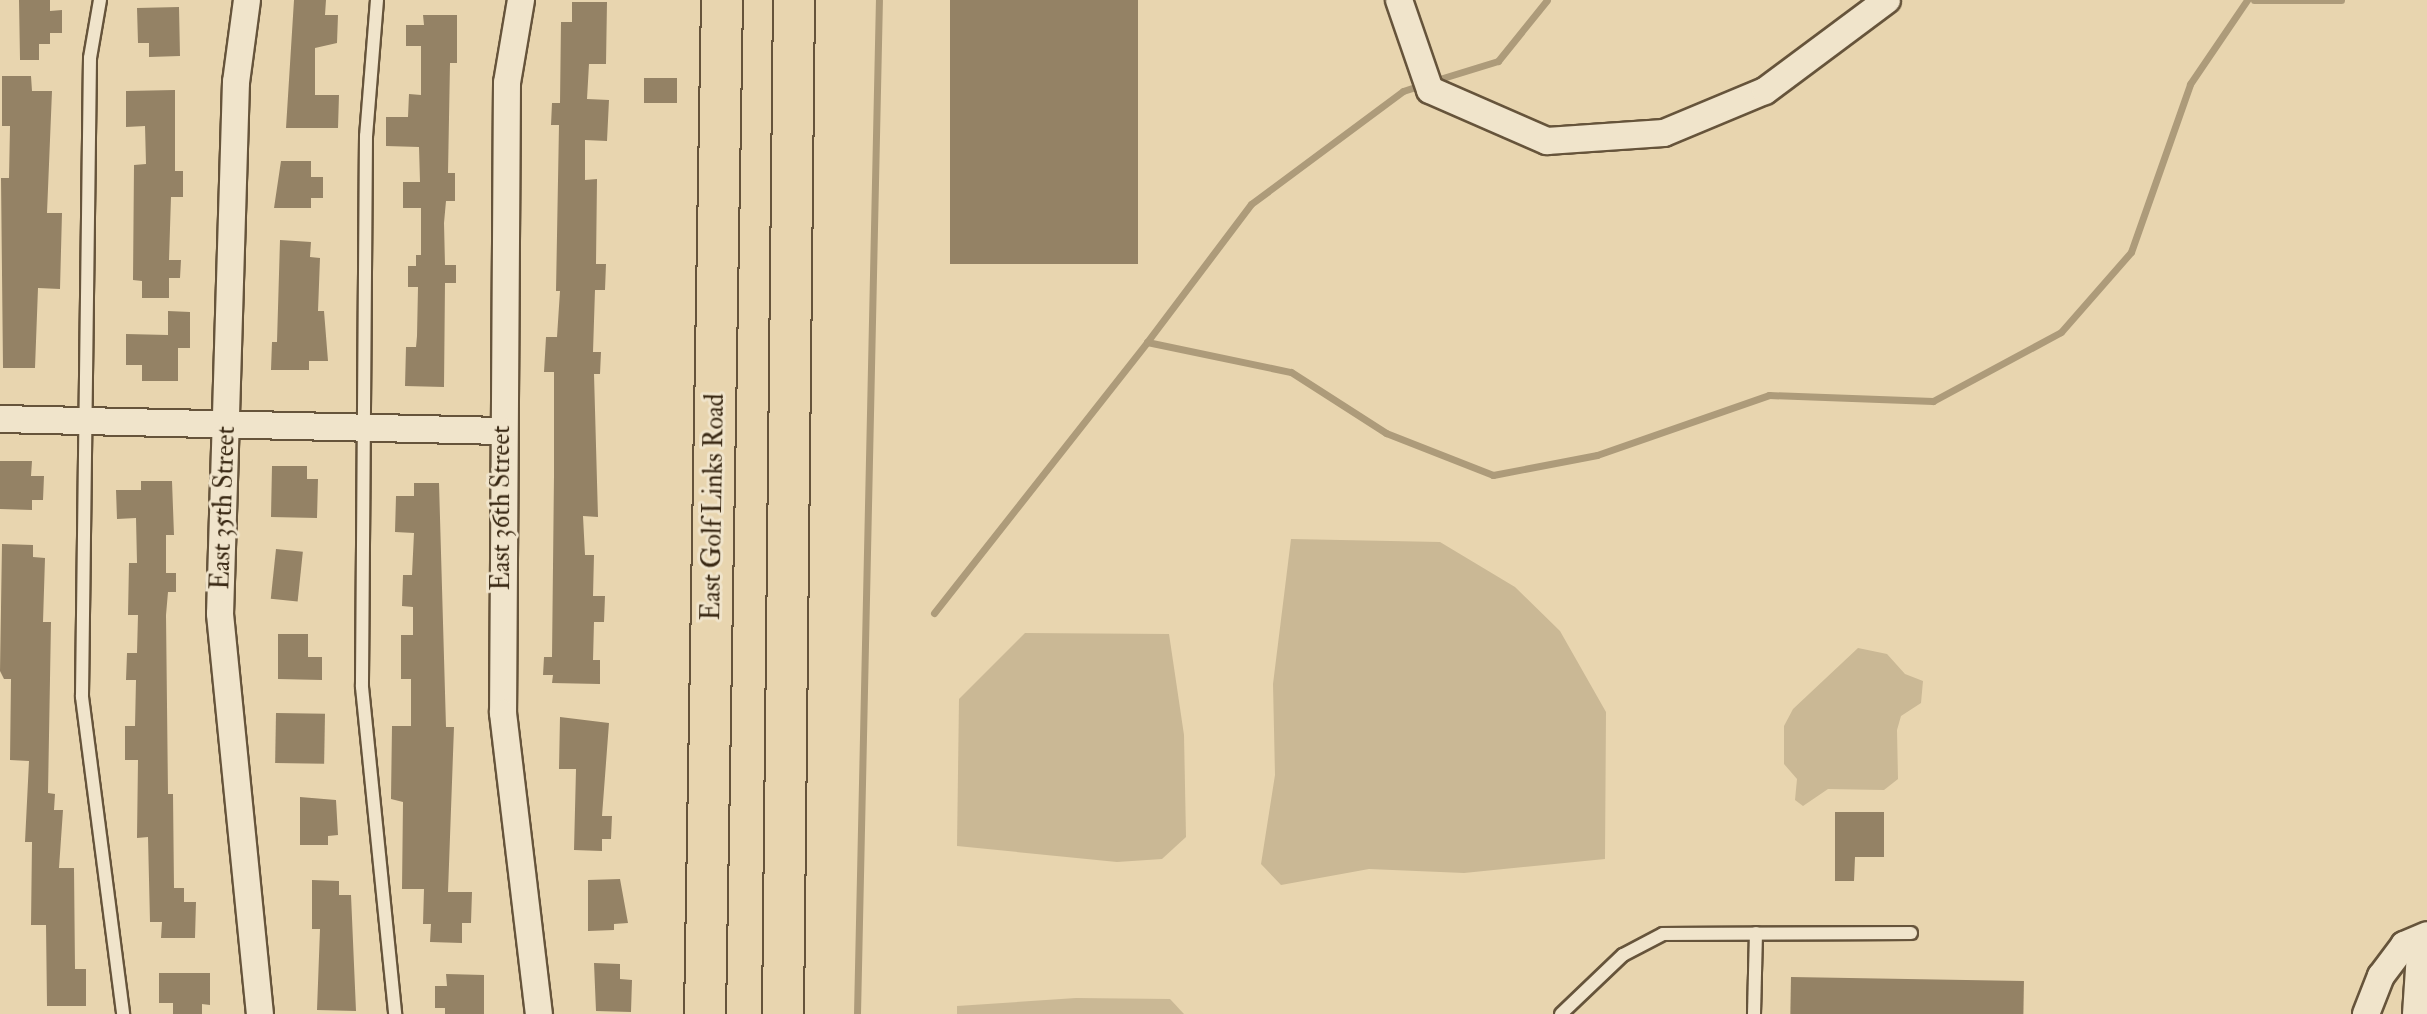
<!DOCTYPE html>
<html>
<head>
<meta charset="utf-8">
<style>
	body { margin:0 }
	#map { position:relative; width:2427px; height:1014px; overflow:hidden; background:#e8d5af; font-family:"IM FELL Double Pica",serif }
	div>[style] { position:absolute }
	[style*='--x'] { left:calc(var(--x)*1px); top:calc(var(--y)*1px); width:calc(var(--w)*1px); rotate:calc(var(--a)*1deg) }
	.green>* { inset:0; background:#cab895 }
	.stream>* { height:7px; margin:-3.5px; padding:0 3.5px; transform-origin:3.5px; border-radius:3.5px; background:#ad9b7a }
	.building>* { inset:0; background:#948265; transform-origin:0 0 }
	.roads { filter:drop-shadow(2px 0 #66543b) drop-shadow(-2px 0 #66543b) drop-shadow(0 2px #66543b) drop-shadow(0 -2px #66543b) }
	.service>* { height:12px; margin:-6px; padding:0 6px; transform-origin:6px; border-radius:6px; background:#f0e4cb }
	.minor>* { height:26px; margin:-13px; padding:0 13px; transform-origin:13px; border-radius:13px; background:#f0e4cb }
	.primary>* { height:40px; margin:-20px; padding:0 20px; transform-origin:20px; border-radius:20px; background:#e8d5af }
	span { translate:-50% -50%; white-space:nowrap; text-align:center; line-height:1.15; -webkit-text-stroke:6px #f0e4cb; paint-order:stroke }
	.street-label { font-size:26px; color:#3a2914 }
</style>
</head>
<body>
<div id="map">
	<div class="green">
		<div style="clip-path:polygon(1291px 539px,1440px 542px,1515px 587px,1560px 631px,1606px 712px,1605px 859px,1464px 873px,1369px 869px,1281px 885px,1261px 864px,1275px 775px,1273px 684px)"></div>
		<div style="clip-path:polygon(1025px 633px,1169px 634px,1184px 735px,1186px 837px,1162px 859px,1117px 862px,957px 846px,959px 699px)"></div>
		<div style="clip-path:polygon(1858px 648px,1887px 654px,1905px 674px,1923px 681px,1921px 703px,1901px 716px,1897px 730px,1898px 779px,1884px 790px,1828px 789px,1803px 806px,1795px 800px,1797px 779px,1784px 764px,1784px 726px,1793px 709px)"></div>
		<div style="clip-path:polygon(1076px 998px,1170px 999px,1184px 1014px,957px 1014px,957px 1006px)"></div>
	</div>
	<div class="stream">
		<div style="--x:2254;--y:0;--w:87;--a:0"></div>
		<div style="--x:1433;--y:81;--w:68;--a:-17.1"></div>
		<div style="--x:1498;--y:61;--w:78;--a:-51.2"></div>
		<div style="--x:1147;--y:342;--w:173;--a:-53"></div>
		<div style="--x:1251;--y:204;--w:189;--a:-36.6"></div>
		<div style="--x:1403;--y:91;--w:19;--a:-18"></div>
		<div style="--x:934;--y:613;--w:345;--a:-51.8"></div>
		<div style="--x:1147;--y:342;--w:147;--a:11.8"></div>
		<div style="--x:1291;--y:372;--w:113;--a:32.7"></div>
		<div style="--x:1386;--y:433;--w:115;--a:21.4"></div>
		<div style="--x:1493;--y:475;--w:106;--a:-10.9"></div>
		<div style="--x:1597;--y:455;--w:182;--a:-19.2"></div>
		<div style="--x:1769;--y:395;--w:164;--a:2.1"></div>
		<div style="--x:1933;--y:401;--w:145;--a:-28.3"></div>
		<div style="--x:2061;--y:332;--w:106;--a:-48.8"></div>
		<div style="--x:2131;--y:252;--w:178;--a:-70.6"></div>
		<div style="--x:2190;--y:84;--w:102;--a:-55.8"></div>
		<div style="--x:857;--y:1014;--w:1014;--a:-88.76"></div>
	</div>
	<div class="building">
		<div style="clip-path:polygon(19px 0,50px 0,50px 11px,62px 10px,62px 33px,50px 33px,50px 44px,39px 44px,39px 60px,20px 60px)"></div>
		<div style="clip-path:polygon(294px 0,326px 0,325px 15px,338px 15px,337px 43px,315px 48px,315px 95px,339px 95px,338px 128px,286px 128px)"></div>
		<div style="left:950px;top:0;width:188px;height:264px"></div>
		<div style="clip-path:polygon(572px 2px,607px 2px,606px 64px,589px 64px,587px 99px,609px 100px,607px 141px,585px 140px,585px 180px,597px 179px,596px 264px,606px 264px,605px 290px,595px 290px,593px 352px,601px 352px,600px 374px,594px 374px,598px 517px,583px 516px,585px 555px,594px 555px,593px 596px,605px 596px,604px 622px,594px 622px,593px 660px,600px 660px,600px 684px,552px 683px,553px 675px,543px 675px,544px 657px,552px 657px,554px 475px,554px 372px,544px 372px,546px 337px,557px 337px,560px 291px,556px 291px,559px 125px,551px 125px,552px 103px,560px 103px,561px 22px,572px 22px)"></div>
		<div style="clip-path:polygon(179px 7px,180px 56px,149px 57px,149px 43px,138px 43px,137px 8px)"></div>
		<div style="clip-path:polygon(423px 15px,457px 15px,457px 63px,450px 63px,448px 173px,455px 173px,455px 201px,446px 201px,444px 223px,445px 265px,456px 265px,456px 283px,445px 283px,444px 387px,405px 386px,406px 347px,416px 347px,417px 336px,418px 287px,408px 287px,408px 266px,416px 266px,416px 255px,421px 255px,421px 208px,403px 208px,403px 182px,420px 182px,419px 147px,386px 146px,386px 117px,408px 117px,409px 94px,421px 95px,421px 46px,406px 46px,406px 25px,424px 25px)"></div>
		<div style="clip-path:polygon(2px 76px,31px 76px,32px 91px,52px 91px,47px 213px,62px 213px,60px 289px,38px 288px,35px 368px,3px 368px,1px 178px,9px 178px,10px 126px,2px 126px)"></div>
		<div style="left:644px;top:78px;width:33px;height:25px"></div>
		<div style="clip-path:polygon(175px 90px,175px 171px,183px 171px,183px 197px,171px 197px,169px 260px,181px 260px,180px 278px,169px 278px,169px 298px,142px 298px,142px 281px,133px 280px,134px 165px,146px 164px,145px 126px,126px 127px,126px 91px)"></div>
		<div style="clip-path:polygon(281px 161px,311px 161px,311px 177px,323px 177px,323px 198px,311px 198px,311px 208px,274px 208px)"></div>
		<div style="clip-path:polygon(280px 240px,311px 242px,310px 257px,320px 258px,318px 311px,324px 311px,328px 361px,309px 361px,309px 370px,271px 370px,272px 342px,277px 342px)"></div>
		<div style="clip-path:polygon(168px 311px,190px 312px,190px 348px,178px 348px,178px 381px,142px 381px,142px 365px,126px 365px,126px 334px,168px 335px)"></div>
		<div style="clip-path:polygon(0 461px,32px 461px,31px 476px,44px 476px,43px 500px,32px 500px,32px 510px,0 509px)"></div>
		<div style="clip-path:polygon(272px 466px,307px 466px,307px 479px,318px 479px,317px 518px,271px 517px)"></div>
		<div style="clip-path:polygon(141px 481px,172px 481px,174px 535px,166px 535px,166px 573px,176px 573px,176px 592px,168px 592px,166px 615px,168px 794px,173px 794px,174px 888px,184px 888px,184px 902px,196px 902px,195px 938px,161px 938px,162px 922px,150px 922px,148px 837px,137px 838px,138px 760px,125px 760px,125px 726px,135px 726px,136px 680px,126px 680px,127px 653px,137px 653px,138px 615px,128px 615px,129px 563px,137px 563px,136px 518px,117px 519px,116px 490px,141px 490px)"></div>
		<div style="clip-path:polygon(414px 483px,439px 483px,446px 727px,454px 727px,448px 892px,472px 892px,471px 923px,462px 923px,462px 943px,430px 942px,431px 924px,423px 924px,424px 889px,402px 889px,403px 802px,391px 799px,392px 726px,411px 726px,411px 679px,401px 679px,401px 635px,413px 635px,413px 607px,402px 606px,403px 575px,412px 575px,414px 533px,395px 532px,396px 496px,414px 496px)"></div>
		<div style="clip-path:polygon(2px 544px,33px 545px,33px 557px,45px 558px,43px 622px,51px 622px,48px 793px,55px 794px,54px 810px,63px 810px,59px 868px,74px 868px,75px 969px,86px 969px,86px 1006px,47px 1006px,46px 925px,31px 925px,32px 842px,25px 842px,29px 761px,10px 760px,11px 679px,4px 679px,0 671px)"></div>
		<div style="left:276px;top:549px;width:27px;height:50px;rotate:6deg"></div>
		<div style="clip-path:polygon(278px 634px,308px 634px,308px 657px,322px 657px,322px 680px,278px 679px)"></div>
		<div style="left:276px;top:713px;width:49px;height:50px;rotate:1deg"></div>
		<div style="clip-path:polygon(560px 717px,609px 723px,602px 816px,612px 816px,611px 839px,602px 839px,602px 851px,574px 850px,576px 769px,559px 769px)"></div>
		<div style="clip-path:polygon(300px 797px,336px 800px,338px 835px,328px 836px,328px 845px,300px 845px)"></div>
		<div style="clip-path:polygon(1835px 812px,1884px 812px,1884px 857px,1855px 857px,1854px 881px,1835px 881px)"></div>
		<div style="clip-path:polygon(620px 879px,628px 923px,614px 924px,614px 930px,588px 931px,588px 880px)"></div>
		<div style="clip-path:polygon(312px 880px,339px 881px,339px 895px,351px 895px,356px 1011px,317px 1010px,320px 929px,312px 929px)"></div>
		<div style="clip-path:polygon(594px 963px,620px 964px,620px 979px,632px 980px,631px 1012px,596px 1011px)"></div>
		<div style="clip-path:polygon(159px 973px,210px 973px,210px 1005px,202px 1004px,202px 1014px,173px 1014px,173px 1003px,159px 1003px)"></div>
		<div style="clip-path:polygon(446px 974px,484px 975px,484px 1014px,445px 1014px,445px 1008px,435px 1008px,435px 986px,447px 986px)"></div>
		<div style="left:1791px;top:977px;width:233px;height:37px;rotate:1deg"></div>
	</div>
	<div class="roads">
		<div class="service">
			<div style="--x:100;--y:0;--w:59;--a:99.8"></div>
			<div style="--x:90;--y:58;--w:639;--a:90.72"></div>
			<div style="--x:82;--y:697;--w:320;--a:82.6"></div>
			<div style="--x:377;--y:0;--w:136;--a:94.6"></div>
			<div style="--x:366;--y:136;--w:551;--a:90.42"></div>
			<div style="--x:362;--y:687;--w:329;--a:84.2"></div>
			<div style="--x:1561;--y:1014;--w:86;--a:-43.6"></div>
			<div style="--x:1623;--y:955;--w:45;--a:-27.7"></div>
			<div style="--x:1663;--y:934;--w:248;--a:-0.2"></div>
			<div style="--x:1754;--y:1014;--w:81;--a:-88.6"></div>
		</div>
		<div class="minor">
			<div style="--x:247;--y:0;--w:83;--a:97.6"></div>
			<div style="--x:236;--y:82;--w:532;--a:91.72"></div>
			<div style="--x:220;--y:614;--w:402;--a:84.3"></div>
			<div style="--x:521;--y:0;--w:84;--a:99.6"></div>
			<div style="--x:507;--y:83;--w:630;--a:90.36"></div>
			<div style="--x:503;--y:713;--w:303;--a:83.2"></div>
			<div style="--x:1399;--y:0;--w:95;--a:71"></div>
			<div style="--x:1430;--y:90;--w:128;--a:23.6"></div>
			<div style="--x:1547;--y:141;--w:117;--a:-3.9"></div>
			<div style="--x:1664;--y:133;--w:109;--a:-22.6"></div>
			<div style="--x:1765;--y:91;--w:152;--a:-36.7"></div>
			<div style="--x:0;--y:419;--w:502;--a:1.37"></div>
			<div style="--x:2366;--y:1014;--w:41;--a:-68.5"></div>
			<div style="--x:2381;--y:976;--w:39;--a:-53"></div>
			<div style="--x:2404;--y:945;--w:25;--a:-23"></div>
			<div style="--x:2416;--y:1014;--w:75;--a:-86.2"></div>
		</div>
		<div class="primary">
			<div style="--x:705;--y:1014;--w:1014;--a:-89.04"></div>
			<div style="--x:783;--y:1014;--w:1014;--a:-89.38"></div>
		</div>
	</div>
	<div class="street-label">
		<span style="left:714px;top:507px;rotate:-89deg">East Golf Links Road</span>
		<span style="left:224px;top:508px;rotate:-88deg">East 35th Street</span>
		<span style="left:502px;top:508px;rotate:-90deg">East 36th Street</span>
	</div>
</div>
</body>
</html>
